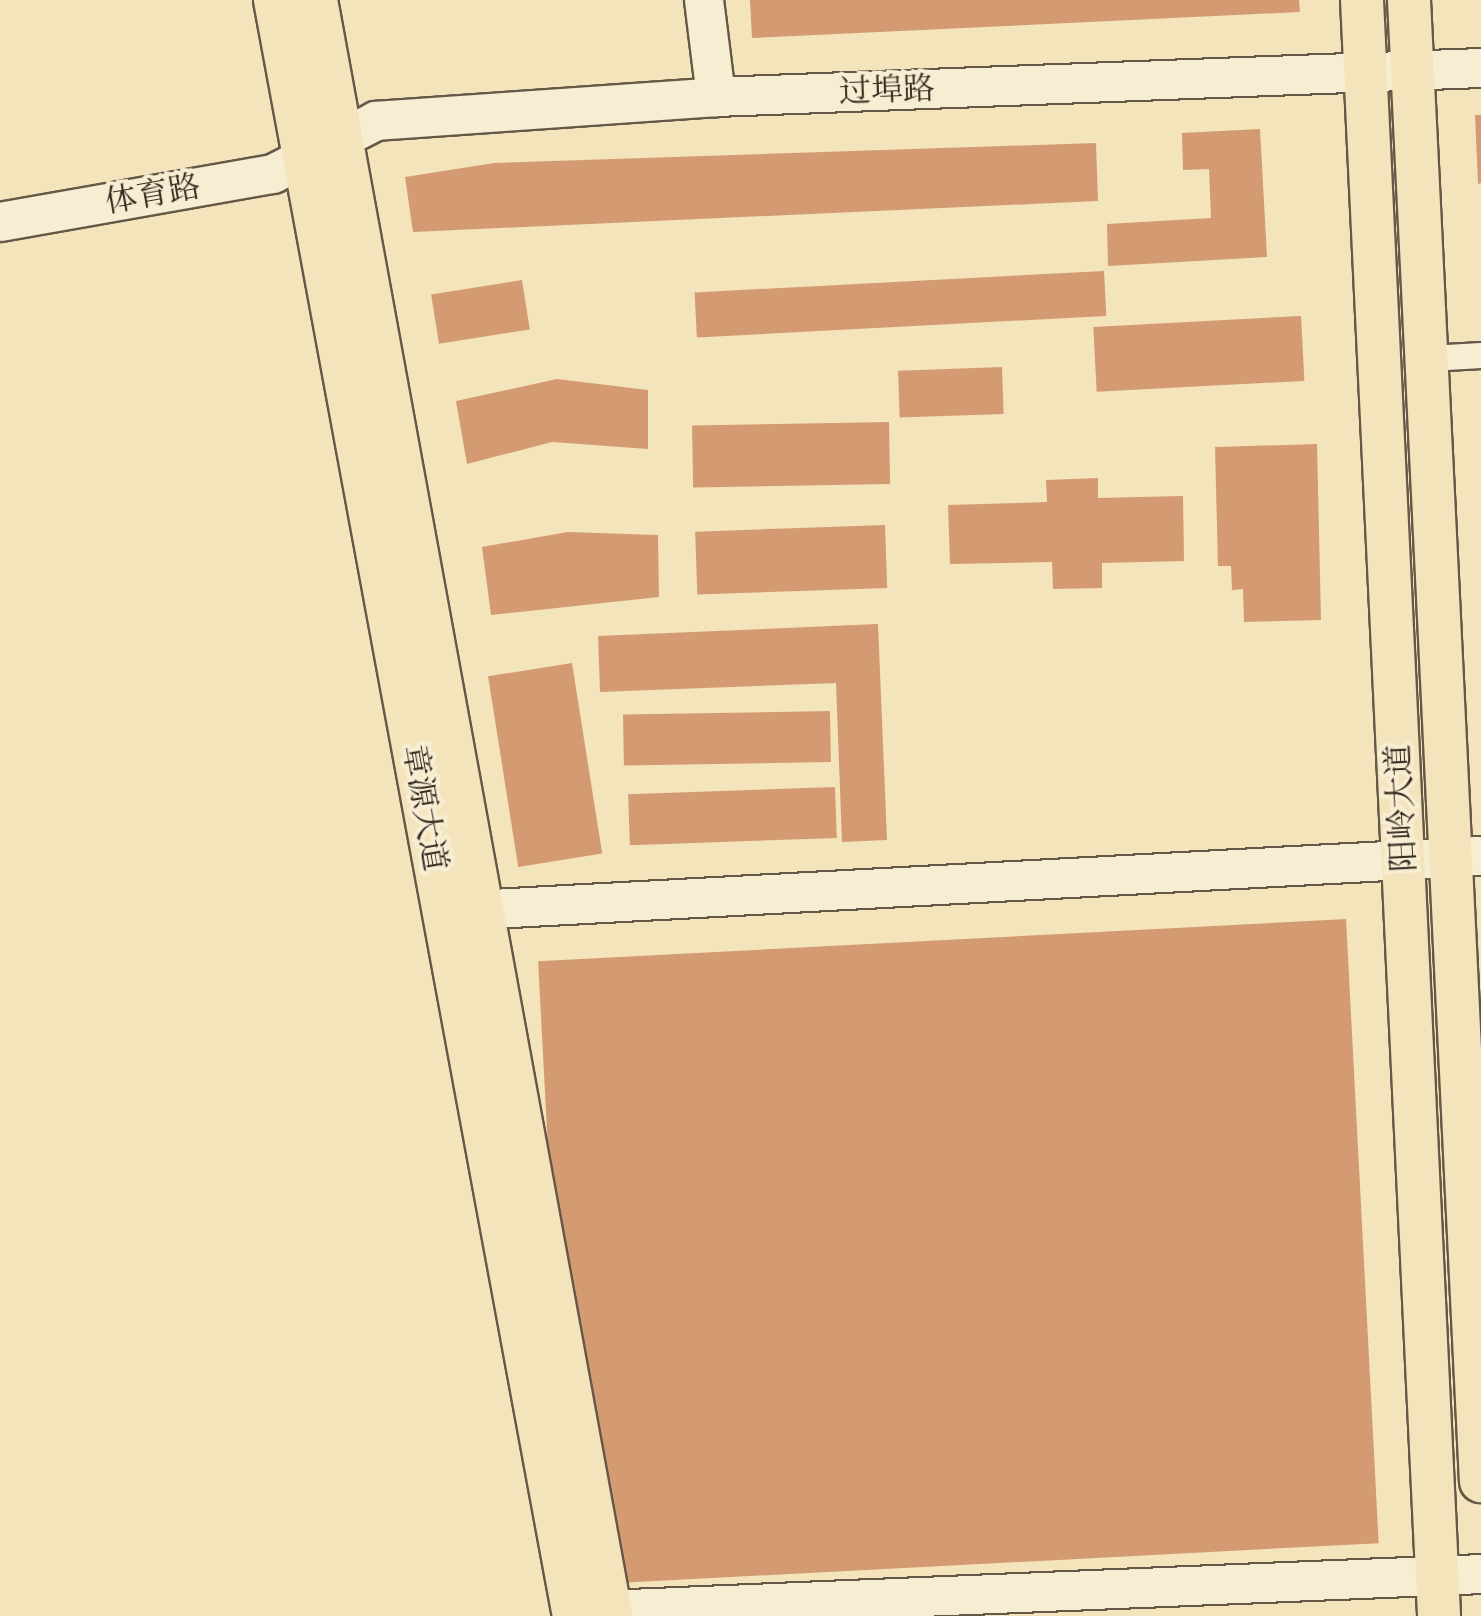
<!DOCTYPE html>
<html>
<head>
<meta charset="utf-8">
<style>
	body { margin:0 }
	#map { position:relative; width:1481px; height:1616px; overflow:hidden; background:#f3e4bc; font-family:"Libre Bodoni","Noto Serif SC",serif }
	div>[style] { position:absolute }
	[style*='--x'] { left:calc(var(--x)*1px); top:calc(var(--y)*1px); width:calc(var(--w)*1px); rotate:calc(var(--a)*1deg) }
	.building>* { inset:0; background:#d49b73; transform-origin:0 0 }
	.roads { filter:drop-shadow(2px 0 #655846) drop-shadow(-2px 0 #655846) drop-shadow(0 2px #655846) drop-shadow(0 -2px #655846) }
	.street>* { height:25px; margin:-12.5px; padding:0 12.5px; transform-origin:12.5px; border-radius:12.5px; background:#f7edd3 }
	.secondary>* { height:38px; margin:-19px; padding:0 19px; transform-origin:19px; border-radius:19px; background:#f7edd3 }
	.primary>* { height:42px; margin:-21px; padding:0 21px; transform-origin:21px; border-radius:21px; background:#f3e4bc }
	span { translate:-50% -50%; white-space:nowrap; text-align:center; line-height:1.15; -webkit-text-stroke:8px #f7edd3; paint-order:stroke }
	.street-label { font-size:32px; color:#362a1f }
</style>
</head>
<body>
<div id="map">
	<div class="building">
		<div style="clip-path:polygon(750px 0,1299px 0,1300px 12px,752px 38px)"></div>
		<div style="clip-path:polygon(1475px 115px,1481px 115px,1481px 183px,1478px 184px)"></div>
		<div style="clip-path:polygon(1260px 129px,1267px 257px,1108px 266px,1107px 224px,1211px 218px,1209px 169px,1183px 170px,1182px 133px)"></div>
		<div style="clip-path:polygon(1096px 143px,1098px 201px,413px 232px,405px 177px,494px 163px)"></div>
		<div style="left:1104px;top:271px;width:45px;height:410px;rotate:87deg"></div>
		<div style="left:522px;top:280px;width:50px;height:92px;rotate:81deg"></div>
		<div style="left:1301px;top:316px;width:65px;height:208px;rotate:87deg"></div>
		<div style="left:1002px;top:367px;width:47px;height:104px;rotate:88deg"></div>
		<div style="clip-path:polygon(557px 379px,648px 390px,648px 449px,552px 442px,467px 464px,456px 401px)"></div>
		<div style="left:889px;top:422px;width:62px;height:197px;rotate:89deg"></div>
		<div style="clip-path:polygon(1317px 444px,1321px 620px,1244px 622px,1243px 589px,1232px 590px,1231px 566px,1218px 566px,1215px 447px)"></div>
		<div style="clip-path:polygon(1098px 478px,1098px 498px,1183px 496px,1184px 561px,1102px 563px,1102px 588px,1053px 589px,1052px 562px,950px 564px,948px 505px,1047px 502px,1046px 480px)"></div>
		<div style="left:885px;top:525px;width:63px;height:190px;rotate:88deg"></div>
		<div style="clip-path:polygon(568px 532px,658px 535px,659px 597px,491px 615px,482px 547px)"></div>
		<div style="clip-path:polygon(878px 624px,887px 840px,842px 842px,836px 683px,600px 692px,598px 636px)"></div>
		<div style="left:572px;top:663px;width:193px;height:85px;rotate:81deg"></div>
		<div style="left:830px;top:711px;width:51px;height:207px;rotate:89deg"></div>
		<div style="left:835px;top:787px;width:51px;height:207px;rotate:88deg"></div>
		<div style="left:1346px;top:919px;width:625px;height:809px;rotate:87deg"></div>
	</div>
	<div class="roads">
		<div class="street">
			<div style="--x:1429;--y:358;--w:52;--a:-3.3"></div>
		</div>
		<div class="secondary">
			<div style="--x:704;--y:0;--w:98;--a:82.9"></div>
			<div style="--x:0;--y:222;--w:277;--a:-10"></div>
			<div style="--x:273;--y:174;--w:116;--a:-27.2"></div>
			<div style="--x:376;--y:121;--w:341;--a:-4"></div>
			<div style="--x:716;--y:97;--w:766;--a:-2.17"></div>
			<div style="--x:455;--y:911;--w:1027;--a:-3.07"></div>
			<div style="--x:581;--y:1611;--w:901;--a:-2.35"></div>
		</div>
		<div class="primary">
			<div style="--x:275;--y:0;--w:1643;--a:79.52"></div>
			<div style="--x:316;--y:0;--w:1643;--a:79.65"></div>
			<div style="--x:1362;--y:0;--w:1618;--a:87.27"></div>
			<div style="--x:1409;--y:0;--w:1483;--a:87.22"></div>
		</div>
	</div>
	<div class="street-label">
		<span style="left:887px;top:91px;rotate:-2deg">过埠路</span>
		<span style="left:153px;top:195px;rotate:-10deg">体育路</span>
		<span style="left:424px;top:808px;rotate:80deg">章源大道</span>
		<span style="left:1402px;top:808px;rotate:-93deg">阳岭大道</span>
	</div>
</div>
</body>
</html>
